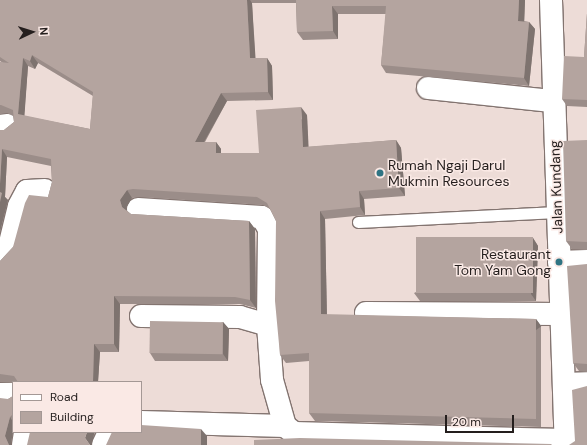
<!DOCTYPE html>
<html>
<head>
<meta charset="utf-8">
<style>
	body { margin:0 }
	#map { position:relative; width:587px; height:445px; overflow:hidden; background:#eddcd7; font-family:"DM Sans",sans-serif }
	div>[style] { position:absolute }
	[style*='--x'] { left:calc(var(--x)*1px); top:calc(var(--y)*1px); width:calc(var(--w)*1px); rotate:calc(var(--a)*1deg) }
	.roads { filter:drop-shadow(1px 0 #837470) drop-shadow(-1px 0 #837470) drop-shadow(0 1px #837470) drop-shadow(0 -1px #837470) }
	.lane>* { height:11px; margin:-5.5px; padding:0 5.5px; transform-origin:5.5px; border-radius:5.5px; background:#fff }
	.street>* { height:22px; margin:-11px; padding:0 11px; transform-origin:11px; border-radius:11px; background:#fff }
	.wall>* { inset:0; background:#9b8d89 }
	.shaded-wall>* { inset:0; background:#7e736f; transform-origin:0 0 }
	.building>* { inset:0; background:#b4a49f; transform-origin:0 0 }
	.dots>* { width:11px; height:11px; translate:-50% -50%; box-sizing:border-box; border:2px solid #fae9e5; border-radius:50% }
	span { translate:-50% -50%; white-space:nowrap; text-align:center; line-height:1.15; -webkit-text-stroke:3px #fae9e5; paint-order:stroke }
	.poi-label { font-size:14px; color:#241e1d }
	.left { translate:0 -50%; text-align:left }
	.right { translate:-100% -50%; text-align:right }
	.street-label { font-size:14px; color:#241e1d }
	.legend { position:absolute; left:12px; top:381px; width:130px; height:52px; box-sizing:border-box; background:#fae9e5; border:1px solid #a49895; margin:0; padding:5px 7px; list-style:none; font-size:12px; color:#241e1d }
	.legend li { display:flex; align-items:center; gap:8px; height:20px }
	.legend b { width:20px; border:1px solid #a49895 }
	.north { position:absolute; left:12px; top:12px; width:40px; height:40px; -webkit-text-stroke:3px #fae9e5; paint-order:stroke; rotate:86deg; font-size:11px; font-weight:700; line-height:16px; text-align:center; color:#241e1d }
	.north::after { content:''; display:block; margin:auto; width:14px; height:18px; background:#241e1d; clip-path:polygon(50% 0,100% 100%,50% 72%,0 100%) }
	.scale { position:absolute; left:445px; top:415px; width:69px; height:18px; box-sizing:border-box; border:2px solid #241e1d; border-top:0; padding-left:5px; font-size:12px; line-height:14px; white-space:nowrap; color:#241e1d; -webkit-text-stroke:3px #fae9e5; paint-order:stroke }
</style>
</head>
<body>
<div id="map">
	<div class="roads">
		<div class="lane">
			<div style="--x:358;--y:222;--w:199;--a:-2.9"></div>
		</div>
		<div class="street">
			<div style="--x:551;--y:0;--w:445;--a:88.1"></div>
			<div style="--x:428;--y:88;--w:125;--a:6"></div>
			<div style="--x:0;--y:126;--w:8;--a:-7"></div>
			<div style="--x:138;--y:209;--w:124;--a:3.7"></div>
			<div style="--x:262;--y:217;--w:14;--a:60"></div>
			<div style="--x:269;--y:229;--w:96;--a:90.6"></div>
			<div style="--x:268;--y:325;--w:55;--a:85.8"></div>
			<div style="--x:272;--y:380;--w:48;--a:74.2"></div>
			<div style="--x:285;--y:426;--w:11;--a:38"></div>
			<div style="--x:294;--y:433;--w:272;--a:1.5"></div>
			<div style="--x:0;--y:258;--w:14;--a:-51"></div>
			<div style="--x:9;--y:247;--w:42;--a:-76.3"></div>
			<div style="--x:19;--y:206;--w:17;--a:-62"></div>
			<div style="--x:27;--y:191;--w:18;--a:-3"></div>
			<div style="--x:559;--y:262;--w:28;--a:-2"></div>
			<div style="--x:366;--y:313;--w:195;--a:0.3"></div>
			<div style="--x:141;--y:316;--w:99;--a:0.6"></div>
			<div style="--x:240;--y:317;--w:29;--a:16"></div>
			<div style="--x:564;--y:384;--w:23;--a:-2"></div>
			<div style="--x:0;--y:394;--w:13;--a:0"></div>
			<div style="--x:141;--y:422;--w:144;--a:1.6"></div>
			<div style="--x:23;--y:445;--w:13;--a:-81"></div>
			<div style="--x:103;--y:445;--w:14;--a:-65"></div>
		</div>
	</div>
	<div class="wall">
		<div style="clip-path:polygon(evenodd,0 0,525px 0,524px 21px,529px 22px,535px 29px,529px 86px,386px 73px,381px 65px,386px 14px,338px 14px,338px 39px,303px 40px,297px 32px,296px 3px,252px 3px,255px 58px,267px 58px,272px 66px,273px 100px,227px 101px,205px 142px,216px 142px,221px 149px,221px 153px,259px 153px,307px 115px,308px 147px,396px 140px,401px 148px,405px 196px,364px 199px,365px 215px,325px 219px,327px 315px,536px 319px,541px 326px,541px 427px,315px 421px,309px 413px,309px 361px,286px 363px,280px 355px,276px 221px,270px 209px,263px 205px,139px 197px,132px 198px,126px 208px,126px 210px,131px 214px,249px 221px,255px 229px,256px 308px,240px 304px,120px 304px,119px 352px,100px 352px,98px 382px,13px 382px,13px 383px,0 382px,0 261px,13px 247px,48px 197px,52px 182px,51px 166px,7px 157px,5px 197px,8px 200px,0 232px,0 130px,4px 130px,14px 122px,13px 116px,7px 113px,0 114px,0 62px,3px 63px,0 61px,0 0,38px 63px,93px 96px,90px 129px,24px 116px,28px 66px,35px 69px,38px 63px)"></div>
		<div style="clip-path:polygon(587px 13px,587px 107px,567px 106px,562px 99px,584px 57px)"></div>
		<div style="clip-path:polygon(587px 140px,587px 250px,572px 249px,566px 241px)"></div>
		<div style="clip-path:polygon(533px 238px,538px 246px,536px 301px,420px 301px,414px 293px)"></div>
		<div style="clip-path:polygon(587px 264px,587px 372px,579px 371px,573px 363px)"></div>
		<div style="clip-path:polygon(223px 322px,229px 329px,228px 361px,155px 361px,150px 353px)"></div>
		<div style="clip-path:polygon(13px 396px,13px 432px,11px 443px,11px 445px,0 445px,8px 399px)"></div>
	</div>
	<div class="shaded-wall">
		<div style="clip-path:polygon(247px 0,250px 0,252px 3px,256px 66px,250px 58px)"></div>
		<div style="clip-path:polygon(519px 0,525px 0,524px 28px,518px 21px)"></div>
		<div style="clip-path:polygon(332px 6px,338px 14px,338px 39px,333px 31px)"></div>
		<div style="clip-path:polygon(529px 22px,535px 29px,529px 86px,524px 78px)"></div>
		<div style="clip-path:polygon(32px 55px,38px 63px,35px 69px,30px 61px)"></div>
		<div style="clip-path:polygon(23px 58px,28px 66px,24px 122px,18px 114px)"></div>
		<div style="clip-path:polygon(267px 58px,272px 66px,273px 100px,268px 92px)"></div>
		<div style="clip-path:polygon(221px 93px,227px 101px,200px 149px,195px 142px)"></div>
		<div style="clip-path:polygon(301px 107px,307px 115px,309px 155px,303px 147px)"></div>
		<div style="clip-path:polygon(396px 140px,401px 148px,405px 196px,399px 188px)"></div>
		<div style="clip-path:polygon(216px 142px,221px 149px,221px 161px,216px 153px)"></div>
		<div style="clip-path:polygon(2px 149px,7px 157px,5px 197px,8px 200px,0 232px,0 184px)"></div>
		<div style="clip-path:polygon(127px 190px,132px 198px,126px 208px,127px 215px,122px 207px,120px 200px)"></div>
		<div style="clip-path:polygon(359px 191px,364px 199px,365px 215px,360px 207px)"></div>
		<div style="clip-path:polygon(320px 211px,325px 219px,327px 322px,321px 314px)"></div>
		<div style="clip-path:polygon(249px 221px,255px 229px,256px 308px,250px 300px)"></div>
		<div style="clip-path:polygon(533px 238px,538px 246px,536px 301px,531px 294px)"></div>
		<div style="clip-path:polygon(114px 296px,120px 304px,119px 352px,114px 344px)"></div>
		<div style="left:536px;top:319px;width:9px;height:100px;rotate:54deg"></div>
		<div style="clip-path:polygon(223px 322px,229px 329px,228px 361px,223px 354px)"></div>
		<div style="clip-path:polygon(94px 344px,100px 352px,98px 382px,93px 382px)"></div>
		<div style="clip-path:polygon(10px 417px,13px 422px,13px 432px,11px 443px,11px 445px,9px 445px,5px 436px)"></div>
		<div style="clip-path:polygon(201px 429px,207px 436px,207px 445px,201px 445px)"></div>
		<div style="clip-path:polygon(87px 432px,95px 432px,91px 445px,90px 445px,85px 438px)"></div>
	</div>
	<div class="building">
		<div style="clip-path:polygon(evenodd,0 0,247px 0,250px 58px,267px 58px,268px 92px,221px 93px,195px 142px,216px 142px,216px 153px,259px 153px,256px 110px,301px 107px,303px 147px,396px 140px,399px 188px,359px 191px,360px 207px,320px 211px,321px 314px,536px 319px,536px 419px,309px 413px,309px 353px,280px 355px,275px 301px,276px 221px,267px 203px,257px 197px,133px 189px,127px 190px,120px 200px,122px 207px,131px 214px,249px 221px,250px 300px,235px 297px,114px 296px,114px 344px,94px 344px,93px 382px,18px 382px,14px 376px,0 374px,0 261px,13px 247px,25px 203px,29px 195px,48px 197px,52px 182px,51px 159px,2px 149px,0 184px,0 130px,4px 130px,14px 122px,13px 110px,1px 105px,0 105px,0 62px,9px 63px,0 57px,0 0,32px 55px,93px 92px,90px 129px,18px 114px,23px 58px,30px 61px,32px 55px)"></div>
		<div style="clip-path:polygon(296px 0,519px 0,518px 21px,529px 22px,524px 78px,381px 65px,386px 6px,332px 6px,333px 31px,297px 32px)"></div>
		<div style="clip-path:polygon(587px 13px,587px 100px,562px 99px,564px 56px,584px 57px)"></div>
		<div style="clip-path:polygon(587px 140px,587px 242px,566px 241px,563px 141px)"></div>
		<div style="clip-path:polygon(0 192px,2px 193px,0 202px)"></div>
		<div style="left:416px;top:237px;width:117px;height:56px"></div>
		<div style="clip-path:polygon(587px 264px,587px 364px,573px 363px,567px 266px)"></div>
		<div style="left:150px;top:321px;width:73px;height:32px;rotate:1deg"></div>
		<div style="clip-path:polygon(587px 386px,587px 445px,569px 445px,575px 441px,572px 390px)"></div>
		<div style="clip-path:polygon(13px 396px,13px 414px,10px 417px,5px 436px,9px 445px,0 445px,0 398px,8px 399px)"></div>
		<div style="clip-path:polygon(141px 425px,201px 429px,201px 445px,106px 445px,112px 432px,141px 432px)"></div>
		<div style="clip-path:polygon(30px 432px,87px 432px,85px 438px,90px 445px,27px 445px)"></div>
		<div style="clip-path:polygon(300px 438px,551px 444px,552px 445px,254px 445px,254px 440px)"></div>
	</div>
	<div class="dots">
		<div style="left:380px;top:173px;background:#2f7483"></div>
		<div style="left:559px;top:262px;background:#2f7483"></div>
	</div>
	<div class="poi-label">
		<span class="left" style="left:388px;top:173px">Rumah Ngaji Darul<br>Mukmin Resources</span>
		<span class="right" style="left:551px;top:262px">Restaurant<br>Tom Yam Gong</span>
	</div>
	<div class="street-label">
		<span style="left:556px;top:187px;rotate:-92deg">Jalan Kundang</span>
	</div>
	<ul class="legend">
	<li><b style="height:5px;background:#fff"></b>Road</li>
	<li><b style="height:11px;background:#b4a49f"></b>Building</li>
	</ul>
	<div class="north">N</div>
	<div class="scale">20 m</div>
</div>
</body>
</html>
